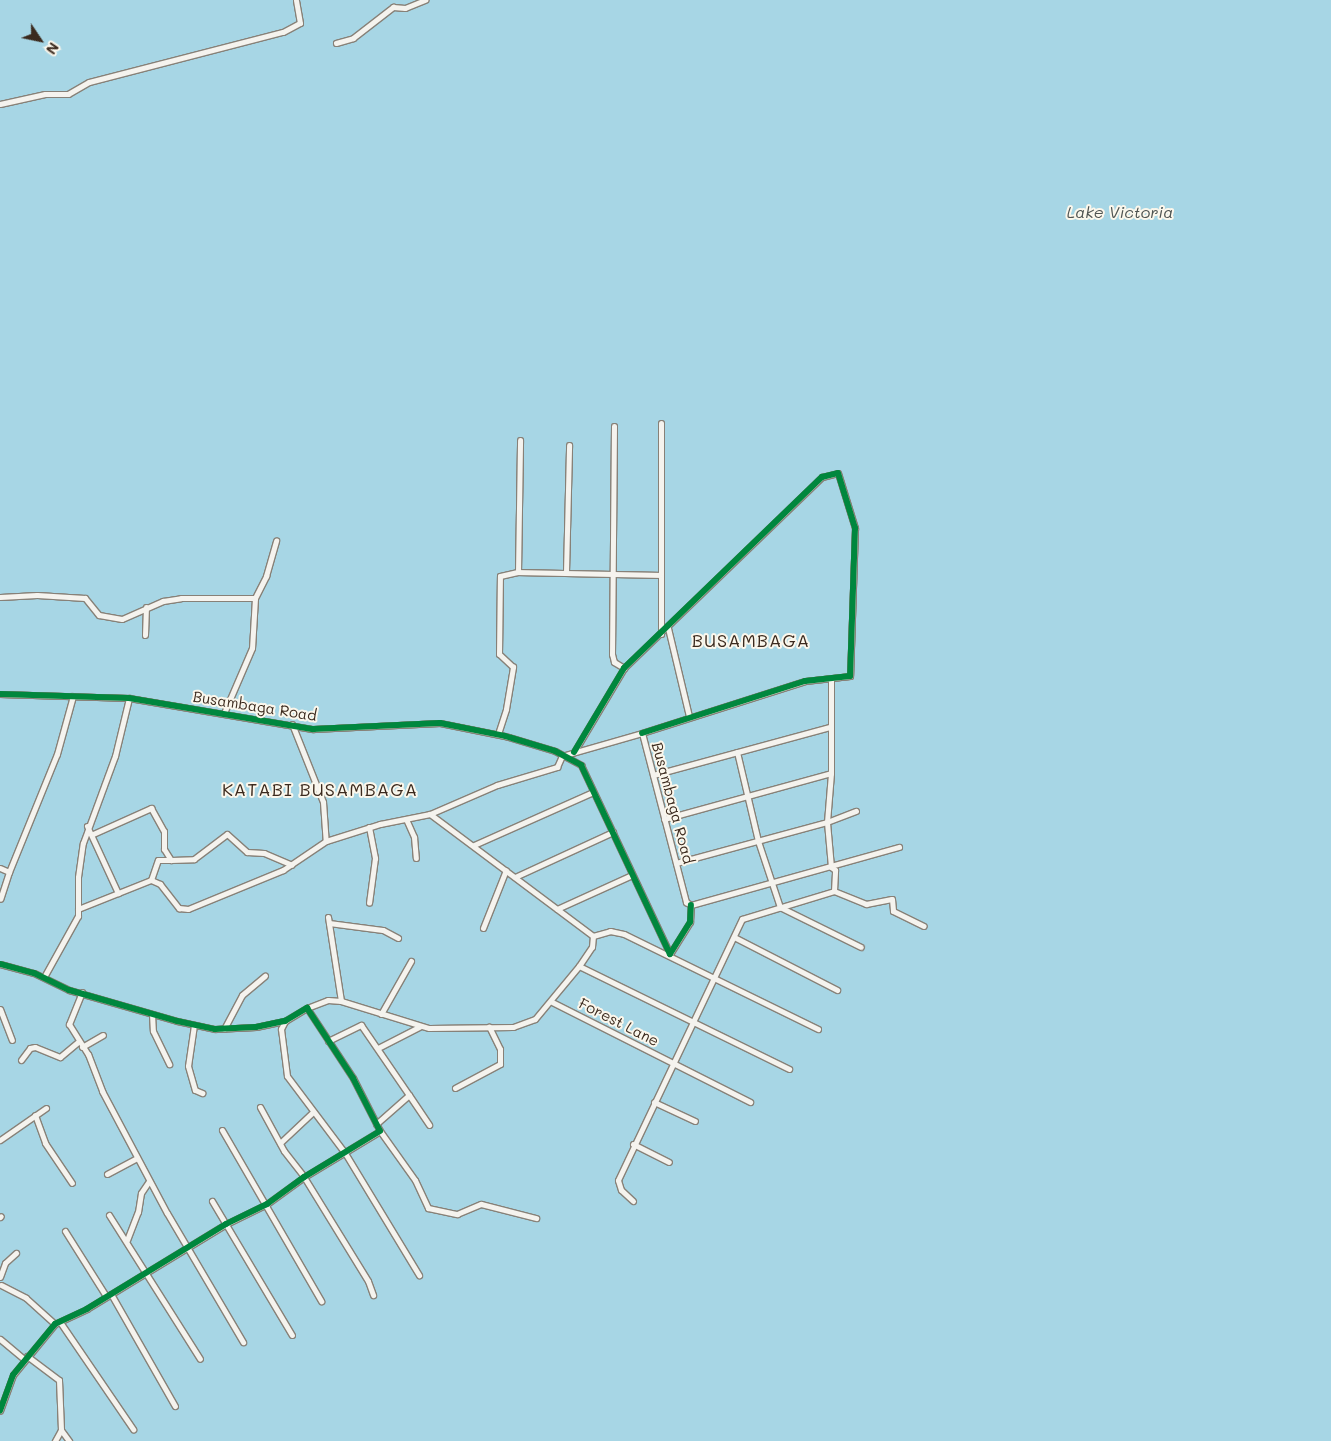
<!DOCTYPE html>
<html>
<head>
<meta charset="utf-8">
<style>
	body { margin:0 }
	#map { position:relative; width:1331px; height:1441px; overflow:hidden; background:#efe8dc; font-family:Mali,sans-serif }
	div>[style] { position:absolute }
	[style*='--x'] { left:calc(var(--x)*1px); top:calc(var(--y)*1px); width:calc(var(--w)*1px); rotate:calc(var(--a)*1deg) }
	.water>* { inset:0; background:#a7d6e5; transform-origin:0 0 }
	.roads { filter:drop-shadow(1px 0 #878178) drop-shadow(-1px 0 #878178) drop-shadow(0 1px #878178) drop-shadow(0 -1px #878178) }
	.minor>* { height:5px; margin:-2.5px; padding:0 2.5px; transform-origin:2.5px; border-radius:2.5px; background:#f5f3ee }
	.cycleway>* { height:6px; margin:-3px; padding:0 3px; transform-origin:3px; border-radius:3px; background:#00873e }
	span { translate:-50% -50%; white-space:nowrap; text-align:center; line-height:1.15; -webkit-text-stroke:4px #fbf7ec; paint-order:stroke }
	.street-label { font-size:15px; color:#3b2a1e }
	.water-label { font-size:16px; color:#4e5351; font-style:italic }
	.quarter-label { font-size:18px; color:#3b2a1e; letter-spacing:1px }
	.north { position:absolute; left:15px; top:15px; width:50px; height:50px; -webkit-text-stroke:4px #fbf7ec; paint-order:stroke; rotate:124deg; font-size:14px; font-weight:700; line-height:20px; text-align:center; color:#3b2a1e }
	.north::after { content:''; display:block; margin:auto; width:18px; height:22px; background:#3b2a1e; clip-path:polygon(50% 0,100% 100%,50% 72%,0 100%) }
</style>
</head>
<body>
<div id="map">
	<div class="water">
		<div style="left:0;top:0;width:1331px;height:1441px"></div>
	</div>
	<div class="roads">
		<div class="minor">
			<div style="--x:336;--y:43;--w:18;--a:-16"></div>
			<div style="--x:353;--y:38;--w:51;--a:-37.8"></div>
			<div style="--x:393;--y:7;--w:12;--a:5"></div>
			<div style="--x:405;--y:8;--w:22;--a:-22"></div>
			<div style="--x:0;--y:104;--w:46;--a:-12.5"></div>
			<div style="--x:45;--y:94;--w:23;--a:0"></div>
			<div style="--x:68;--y:94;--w:24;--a:-30"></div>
			<div style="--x:89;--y:82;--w:200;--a:-14.5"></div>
			<div style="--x:283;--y:32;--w:19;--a:-28"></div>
			<div style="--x:300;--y:23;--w:23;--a:-100"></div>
			<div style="--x:614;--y:426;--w:228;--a:90.5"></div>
			<div style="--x:612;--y:654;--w:8;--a:76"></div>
			<div style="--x:614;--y:662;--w:12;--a:31"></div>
			<div style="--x:518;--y:572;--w:132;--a:-89.1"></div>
			<div style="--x:566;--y:572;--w:127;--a:-88.6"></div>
			<div style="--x:0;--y:597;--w:37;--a:-3"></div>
			<div style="--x:37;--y:595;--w:48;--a:3.6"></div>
			<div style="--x:85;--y:598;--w:22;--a:51"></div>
			<div style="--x:99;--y:615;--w:23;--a:10"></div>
			<div style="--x:122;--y:619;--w:45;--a:-23.7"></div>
			<div style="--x:163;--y:601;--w:18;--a:-9"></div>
			<div style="--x:181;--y:598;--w:74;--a:0"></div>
			<div style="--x:255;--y:598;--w:50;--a:93.4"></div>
			<div style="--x:252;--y:648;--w:71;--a:113.3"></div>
			<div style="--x:255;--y:598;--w:25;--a:-63"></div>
			<div style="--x:266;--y:576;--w:37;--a:-74"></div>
			<div style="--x:668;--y:628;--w:90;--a:76.6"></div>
			<div style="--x:661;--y:634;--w:211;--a:-90"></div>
			<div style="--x:145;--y:635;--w:28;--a:-88"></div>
			<div style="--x:0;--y:694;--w:129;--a:1.8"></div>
			<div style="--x:129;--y:698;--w:187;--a:9.6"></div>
			<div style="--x:313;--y:729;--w:127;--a:-2.7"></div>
			<div style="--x:440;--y:723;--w:66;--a:11.3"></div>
			<div style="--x:505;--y:736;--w:52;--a:16.7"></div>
			<div style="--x:555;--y:751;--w:30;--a:28"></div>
			<div style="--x:581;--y:765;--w:209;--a:64.8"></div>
			<div style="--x:670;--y:954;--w:38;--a:-58"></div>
			<div style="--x:690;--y:922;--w:17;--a:-87"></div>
			<div style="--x:292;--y:724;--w:84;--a:68.3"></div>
			<div style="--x:323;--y:802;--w:39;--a:86"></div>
			<div style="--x:498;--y:734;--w:26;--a:-72"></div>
			<div style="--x:506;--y:709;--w:43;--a:-80.5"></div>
			<div style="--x:513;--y:667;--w:19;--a:-137"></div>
			<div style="--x:499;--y:654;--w:78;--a:-89.3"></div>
			<div style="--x:500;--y:576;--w:18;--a:-13"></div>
			<div style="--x:518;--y:572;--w:142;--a:1.2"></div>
			<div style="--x:574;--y:752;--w:98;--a:-59.2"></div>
			<div style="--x:624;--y:668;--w:275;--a:-44"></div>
			<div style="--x:822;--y:477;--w:16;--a:-14"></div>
			<div style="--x:838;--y:473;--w:58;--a:72.8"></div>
			<div style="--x:855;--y:528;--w:148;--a:91.9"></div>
			<div style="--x:850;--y:676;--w:45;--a:173.7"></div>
			<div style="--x:805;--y:681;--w:171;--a:162.3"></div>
			<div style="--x:737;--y:752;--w:91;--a:76.7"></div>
			<div style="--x:758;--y:841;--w:70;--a:71.6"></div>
			<div style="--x:780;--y:907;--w:90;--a:26.3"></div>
			<div style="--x:562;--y:756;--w:83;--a:-16"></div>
			<div style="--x:642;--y:733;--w:175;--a:75.4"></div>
			<div style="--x:686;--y:902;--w:6;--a:31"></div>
			<div style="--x:691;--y:905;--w:216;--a:-15.6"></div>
			<div style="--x:653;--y:775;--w:183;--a:-15.2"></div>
			<div style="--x:406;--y:819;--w:20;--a:66"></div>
			<div style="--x:414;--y:837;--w:21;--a:85"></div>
			<div style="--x:664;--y:819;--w:173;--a:-15.4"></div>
			<div style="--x:87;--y:826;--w:74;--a:65.2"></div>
			<div style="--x:369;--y:827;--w:32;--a:79"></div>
			<div style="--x:375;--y:858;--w:45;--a:97.6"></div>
			<div style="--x:93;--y:834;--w:64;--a:-24.1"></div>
			<div style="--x:151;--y:808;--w:26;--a:61"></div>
			<div style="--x:164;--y:831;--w:18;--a:90"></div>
			<div style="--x:164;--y:849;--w:13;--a:58"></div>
			<div style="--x:171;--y:860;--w:23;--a:-2"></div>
			<div style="--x:194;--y:859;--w:41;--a:-37.1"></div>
			<div style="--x:227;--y:834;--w:27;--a:42"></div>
			<div style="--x:247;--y:852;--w:17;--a:3"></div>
			<div style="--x:264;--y:853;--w:30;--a:23"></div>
			<div style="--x:474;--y:845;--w:130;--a:-24"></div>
			<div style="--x:676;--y:863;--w:156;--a:-15.2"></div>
			<div style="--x:827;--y:822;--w:49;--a:-85.3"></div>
			<div style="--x:831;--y:773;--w:94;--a:-90"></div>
			<div style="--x:0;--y:868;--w:10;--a:24"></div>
			<div style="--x:9;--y:872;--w:28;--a:108"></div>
			<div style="--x:9;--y:872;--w:127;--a:-67.9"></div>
			<div style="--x:57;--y:754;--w:60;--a:-74.6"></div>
			<div style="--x:515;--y:877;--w:108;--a:-24.7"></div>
			<div style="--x:151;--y:880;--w:21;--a:-71"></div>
			<div style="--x:158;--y:860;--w:12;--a:0"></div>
			<div style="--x:834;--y:891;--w:35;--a:22"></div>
			<div style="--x:866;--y:904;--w:26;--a:-11"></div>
			<div style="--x:892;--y:899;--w:12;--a:85"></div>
			<div style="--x:893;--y:911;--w:34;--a:26"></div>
			<div style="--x:78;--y:909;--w:79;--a:-21.7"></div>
			<div style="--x:151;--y:880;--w:10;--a:24"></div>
			<div style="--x:160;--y:884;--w:31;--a:52"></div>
			<div style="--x:179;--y:908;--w:9;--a:6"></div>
			<div style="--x:188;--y:909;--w:103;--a:-22.3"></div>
			<div style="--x:283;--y:870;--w:52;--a:-34"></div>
			<div style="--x:326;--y:841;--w:57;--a:-17.5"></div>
			<div style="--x:380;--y:824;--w:51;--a:-11.3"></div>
			<div style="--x:557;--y:909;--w:82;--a:-24.4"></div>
			<div style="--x:328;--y:917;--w:85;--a:81.2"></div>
			<div style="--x:329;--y:923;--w:54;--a:7.4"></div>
			<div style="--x:383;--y:930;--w:17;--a:28"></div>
			<div style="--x:483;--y:928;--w:62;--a:-68.4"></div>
			<div style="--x:593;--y:936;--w:18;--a:-16"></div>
			<div style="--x:610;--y:931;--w:14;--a:12"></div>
			<div style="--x:624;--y:934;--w:216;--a:26.1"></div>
			<div style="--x:734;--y:937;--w:116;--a:27.2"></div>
			<div style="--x:0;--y:964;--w:35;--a:15"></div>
			<div style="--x:34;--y:973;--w:39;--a:26"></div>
			<div style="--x:69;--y:990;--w:112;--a:16"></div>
			<div style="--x:177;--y:1021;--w:39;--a:12"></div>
			<div style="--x:215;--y:1029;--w:41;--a:-2.8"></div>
			<div style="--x:256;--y:1027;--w:30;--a:-12"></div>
			<div style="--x:285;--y:1021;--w:26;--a:-31"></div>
			<div style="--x:307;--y:1008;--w:84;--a:56.7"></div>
			<div style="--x:353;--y:1078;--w:59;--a:63"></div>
			<div style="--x:380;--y:1131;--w:89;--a:148.8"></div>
			<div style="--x:304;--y:1177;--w:46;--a:143.9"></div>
			<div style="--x:267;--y:1204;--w:46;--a:154"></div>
			<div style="--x:226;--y:1224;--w:163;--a:148.6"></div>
			<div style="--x:87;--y:1309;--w:35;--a:155"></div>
			<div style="--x:55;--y:1324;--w:66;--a:129.5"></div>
			<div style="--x:13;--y:1375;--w:38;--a:110"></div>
			<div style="--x:579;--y:966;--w:234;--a:26.1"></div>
			<div style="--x:44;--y:977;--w:70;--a:-60.9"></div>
			<div style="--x:78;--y:916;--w:39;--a:-90"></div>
			<div style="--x:78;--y:877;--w:34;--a:-82"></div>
			<div style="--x:83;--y:843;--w:93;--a:-69.8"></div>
			<div style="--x:115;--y:756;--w:60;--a:-76.4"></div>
			<div style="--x:82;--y:992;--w:35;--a:112"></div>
			<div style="--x:69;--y:1024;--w:36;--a:58"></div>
			<div style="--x:88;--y:1054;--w:40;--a:69"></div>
			<div style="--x:102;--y:1091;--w:138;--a:62"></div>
			<div style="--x:167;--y:1213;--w:150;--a:59.5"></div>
			<div style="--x:552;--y:1002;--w:222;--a:26.8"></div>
			<div style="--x:307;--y:1008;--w:22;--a:-21"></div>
			<div style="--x:328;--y:1000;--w:13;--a:4"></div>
			<div style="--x:341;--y:1001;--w:92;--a:17.1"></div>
			<div style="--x:429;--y:1028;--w:84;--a:-0.7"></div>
			<div style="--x:513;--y:1027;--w:23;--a:-20"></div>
			<div style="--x:535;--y:1019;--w:69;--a:-50.3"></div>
			<div style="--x:579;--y:966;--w:23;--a:-56"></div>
			<div style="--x:592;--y:947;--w:11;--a:-85"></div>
			<div style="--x:593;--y:936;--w:204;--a:-143.2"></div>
			<div style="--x:430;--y:814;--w:73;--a:-23.4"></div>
			<div style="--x:497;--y:785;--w:63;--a:-16.7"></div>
			<div style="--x:557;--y:767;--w:12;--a:-66"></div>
			<div style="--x:0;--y:1009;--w:33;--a:69"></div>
			<div style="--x:152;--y:1014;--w:17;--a:87"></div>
			<div style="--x:153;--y:1031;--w:37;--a:64"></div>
			<div style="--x:381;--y:1014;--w:61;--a:-60.5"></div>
			<div style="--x:285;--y:1021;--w:9;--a:117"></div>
			<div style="--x:281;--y:1029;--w:47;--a:82.7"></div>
			<div style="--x:287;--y:1076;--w:96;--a:53"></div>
			<div style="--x:345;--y:1153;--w:143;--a:58.8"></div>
			<div style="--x:194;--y:1025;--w:41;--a:98.3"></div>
			<div style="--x:188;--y:1066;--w:25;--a:74"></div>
			<div style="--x:195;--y:1090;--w:8;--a:23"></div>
			<div style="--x:224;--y:1029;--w:38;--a:-62"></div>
			<div style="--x:242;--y:995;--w:30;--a:-40"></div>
			<div style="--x:328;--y:1041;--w:37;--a:-26"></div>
			<div style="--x:361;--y:1025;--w:85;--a:55.6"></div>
			<div style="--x:409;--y:1095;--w:44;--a:138.7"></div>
			<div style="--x:82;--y:1047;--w:24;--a:-30"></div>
			<div style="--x:378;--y:1048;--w:46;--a:-27.1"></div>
			<div style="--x:21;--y:1060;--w:15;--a:-53"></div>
			<div style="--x:30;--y:1048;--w:5;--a:-11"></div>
			<div style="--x:35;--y:1047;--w:27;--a:22"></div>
			<div style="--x:60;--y:1057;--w:23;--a:-40"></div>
			<div style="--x:455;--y:1088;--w:51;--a:-28.1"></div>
			<div style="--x:500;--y:1064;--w:15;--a:-90"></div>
			<div style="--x:500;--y:1049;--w:25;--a:-116"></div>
			<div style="--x:409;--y:1095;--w:36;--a:56"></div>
			<div style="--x:654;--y:1102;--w:45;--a:24.9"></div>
			<div style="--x:260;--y:1107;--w:50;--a:61.4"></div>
			<div style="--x:284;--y:1151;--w:33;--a:52"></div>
			<div style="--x:304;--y:1177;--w:122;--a:58.4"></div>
			<div style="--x:368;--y:1281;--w:15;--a:70"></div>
			<div style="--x:35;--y:1115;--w:30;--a:70"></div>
			<div style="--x:45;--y:1143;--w:48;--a:56"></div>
			<div style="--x:222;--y:1130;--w:198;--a:59.9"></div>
			<div style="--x:380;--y:1131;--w:60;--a:54.5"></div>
			<div style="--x:415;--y:1180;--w:31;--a:65"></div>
			<div style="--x:428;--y:1208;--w:30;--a:12"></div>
			<div style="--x:457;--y:1214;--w:26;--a:-23"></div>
			<div style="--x:481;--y:1204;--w:57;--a:14.3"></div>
			<div style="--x:0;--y:1140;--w:56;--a:-34.8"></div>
			<div style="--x:280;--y:1143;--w:45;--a:-43.2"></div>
			<div style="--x:633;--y:1144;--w:40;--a:26.6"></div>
			<div style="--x:107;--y:1174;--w:34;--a:-28"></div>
			<div style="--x:212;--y:1201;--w:156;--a:59.2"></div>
			<div style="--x:633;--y:1201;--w:16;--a:-137"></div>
			<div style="--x:621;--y:1190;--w:10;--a:-107"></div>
			<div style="--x:618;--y:1180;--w:289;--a:-64.6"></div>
			<div style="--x:742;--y:919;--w:96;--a:-16.9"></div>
			<div style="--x:834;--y:891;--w:21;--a:-87"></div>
			<div style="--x:835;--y:870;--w:5;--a:-143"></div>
			<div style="--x:831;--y:867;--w:45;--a:-95.1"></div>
			<div style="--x:827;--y:822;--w:31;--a:-21"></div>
			<div style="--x:109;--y:1215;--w:170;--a:57.7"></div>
			<div style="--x:0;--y:1217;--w:1;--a:-45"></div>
			<div style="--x:65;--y:1231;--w:77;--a:57.8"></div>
			<div style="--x:127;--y:1240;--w:30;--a:-69"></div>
			<div style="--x:138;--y:1212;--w:19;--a:-81"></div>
			<div style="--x:141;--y:1193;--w:14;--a:-56"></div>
			<div style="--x:0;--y:1277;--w:15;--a:-70"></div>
			<div style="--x:5;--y:1263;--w:15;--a:-42"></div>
			<div style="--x:1;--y:1285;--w:28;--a:27"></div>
			<div style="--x:26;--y:1298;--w:39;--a:42"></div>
			<div style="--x:111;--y:1294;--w:129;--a:60.3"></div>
			<div style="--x:60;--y:1322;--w:130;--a:55.7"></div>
			<div style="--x:0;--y:1339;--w:31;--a:40"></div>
			<div style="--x:27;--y:1356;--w:40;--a:37"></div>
			<div style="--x:59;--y:1380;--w:50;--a:87.7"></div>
			<div style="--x:61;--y:1430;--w:13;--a:119"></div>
			<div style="--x:61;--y:1430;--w:14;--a:54"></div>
		</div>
	</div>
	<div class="cycleway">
		<div style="--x:0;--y:694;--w:129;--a:1.8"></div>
		<div style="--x:129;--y:698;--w:187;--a:9.6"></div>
		<div style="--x:313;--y:729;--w:127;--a:-2.7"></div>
		<div style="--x:440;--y:723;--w:66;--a:11.3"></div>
		<div style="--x:505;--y:736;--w:52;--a:16.7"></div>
		<div style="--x:555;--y:751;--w:30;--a:28"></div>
		<div style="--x:581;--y:765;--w:209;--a:64.8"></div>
		<div style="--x:670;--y:954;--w:38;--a:-58"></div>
		<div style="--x:690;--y:922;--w:17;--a:-87"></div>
		<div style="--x:574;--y:752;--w:98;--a:-59.2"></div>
		<div style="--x:624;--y:668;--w:275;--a:-44"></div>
		<div style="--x:822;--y:477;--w:16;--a:-14"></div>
		<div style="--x:838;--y:473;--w:58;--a:72.8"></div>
		<div style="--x:855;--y:528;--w:148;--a:91.9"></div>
		<div style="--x:850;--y:676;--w:45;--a:173.7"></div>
		<div style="--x:805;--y:681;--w:171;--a:162.3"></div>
		<div style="--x:0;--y:964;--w:35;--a:15"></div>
		<div style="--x:34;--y:973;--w:39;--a:26"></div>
		<div style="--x:69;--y:990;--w:112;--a:16"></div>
		<div style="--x:177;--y:1021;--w:39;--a:12"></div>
		<div style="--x:215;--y:1029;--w:41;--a:-2.8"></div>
		<div style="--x:256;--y:1027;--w:30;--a:-12"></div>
		<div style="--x:285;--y:1021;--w:26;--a:-31"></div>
		<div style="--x:307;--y:1008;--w:84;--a:56.7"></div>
		<div style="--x:353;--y:1078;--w:59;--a:63"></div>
		<div style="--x:380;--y:1131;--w:89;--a:148.8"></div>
		<div style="--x:304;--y:1177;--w:46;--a:143.9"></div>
		<div style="--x:267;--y:1204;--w:46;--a:154"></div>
		<div style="--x:226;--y:1224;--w:163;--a:148.6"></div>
		<div style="--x:87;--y:1309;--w:35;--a:155"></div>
		<div style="--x:55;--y:1324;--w:66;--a:129.5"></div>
		<div style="--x:13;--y:1375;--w:38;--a:110"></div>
	</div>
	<div class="street-label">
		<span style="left:255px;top:706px;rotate:9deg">Busambaga Road</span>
		<span style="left:673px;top:803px;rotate:75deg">Busambaga Road</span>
		<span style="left:619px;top:1022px;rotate:27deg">Forest Lane</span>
	</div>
	<div class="water-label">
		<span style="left:1120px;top:212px">Lake Victoria</span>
	</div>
	<div class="quarter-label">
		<span style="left:751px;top:640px">BUSAMBAGA</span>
		<span style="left:320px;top:789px">KATABI BUSAMBAGA</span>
	</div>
	<div class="north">N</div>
</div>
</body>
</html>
